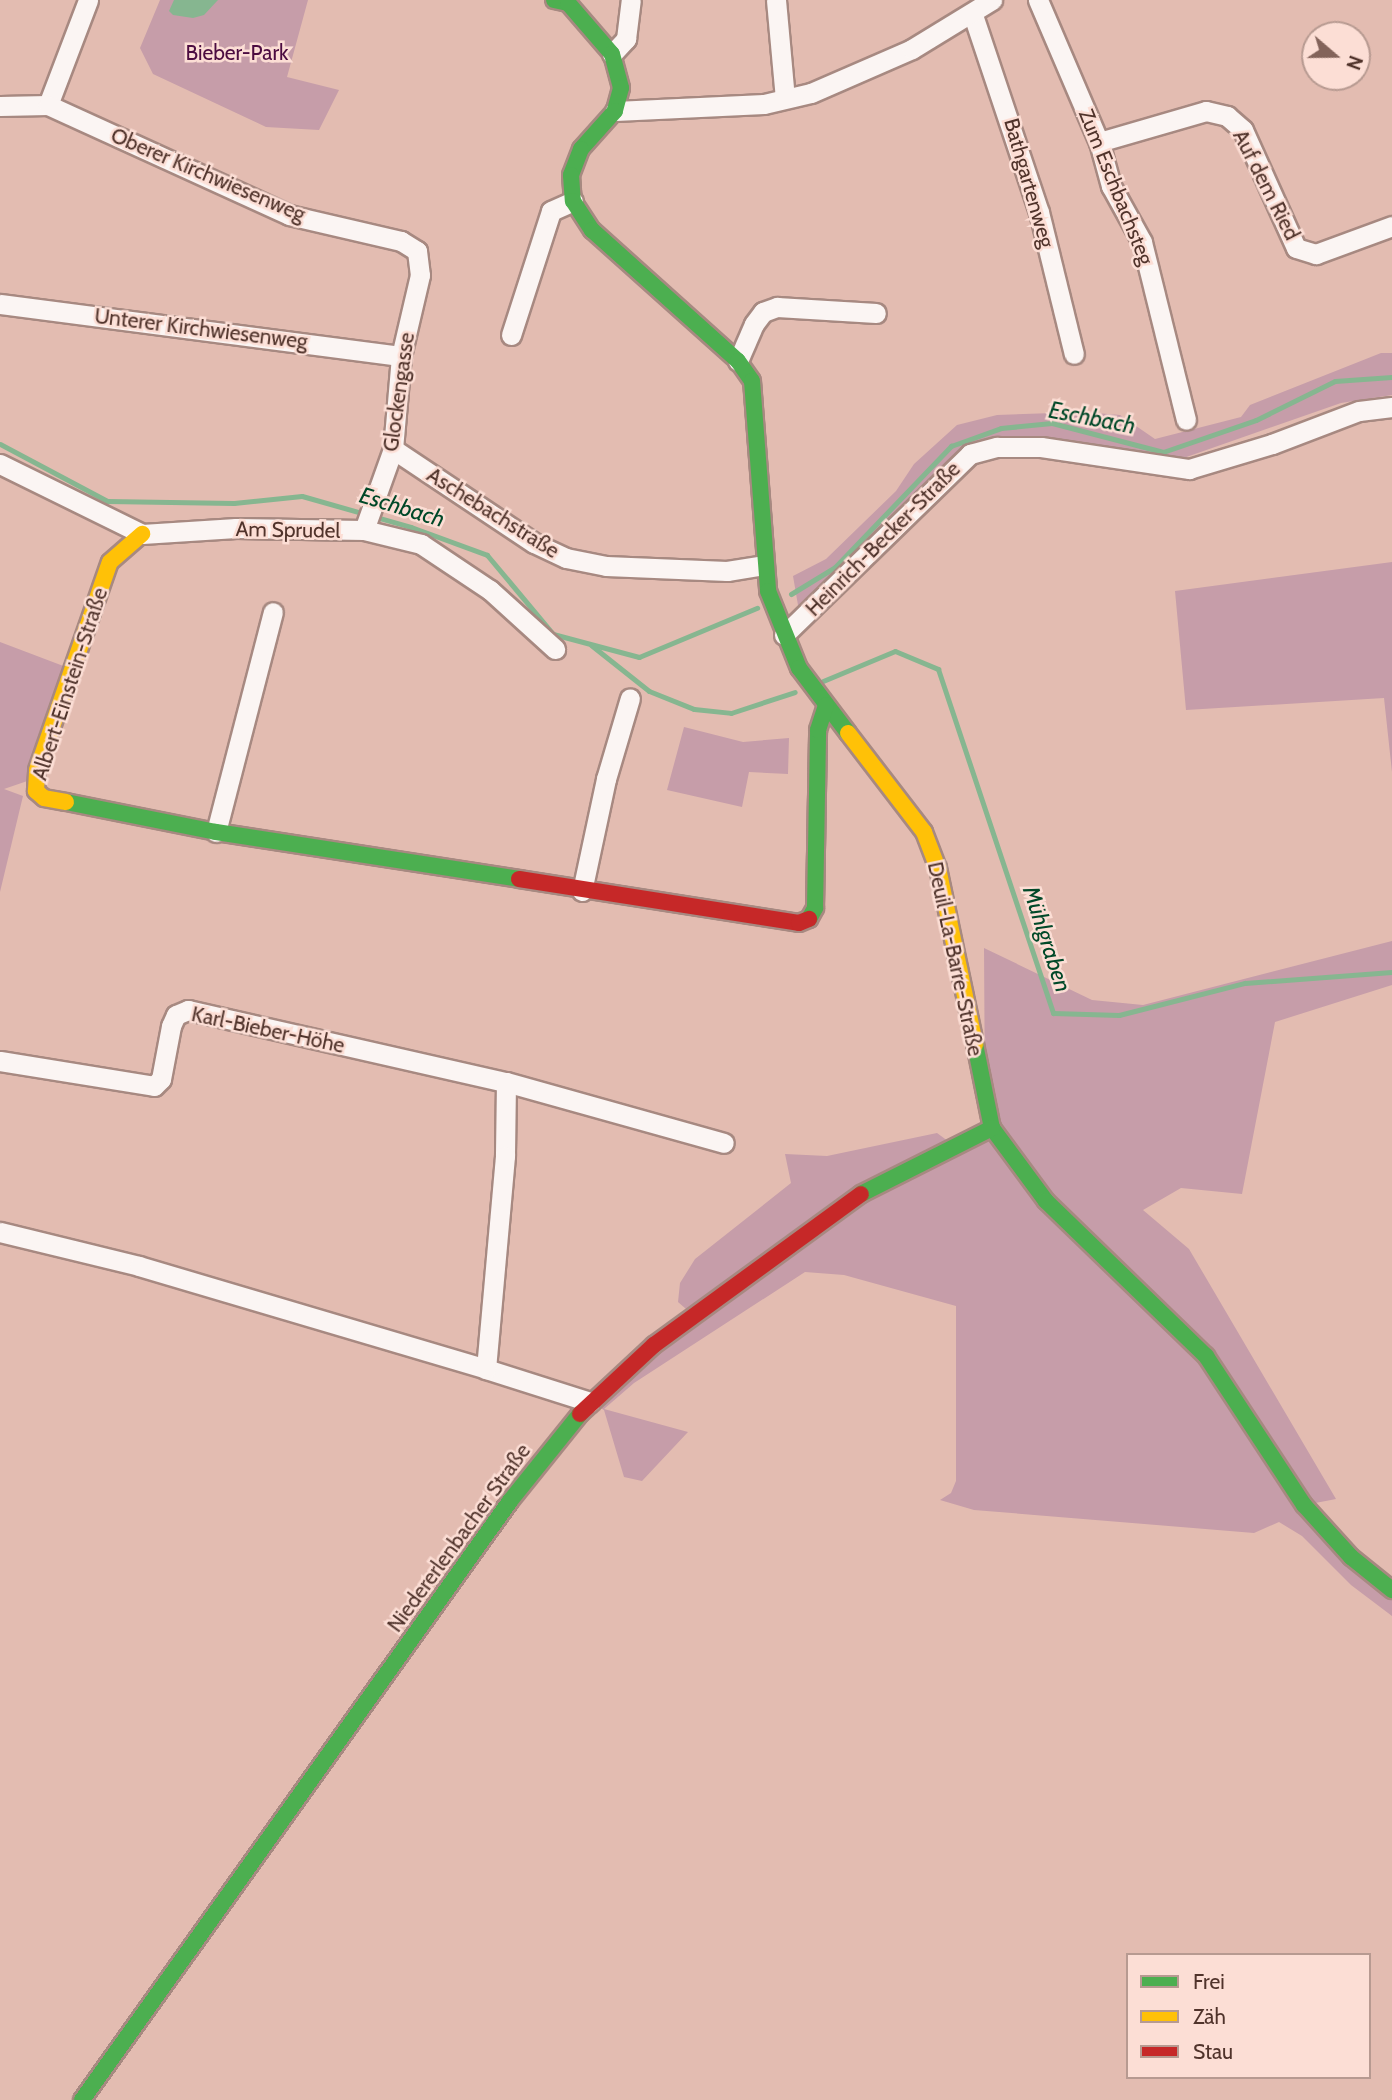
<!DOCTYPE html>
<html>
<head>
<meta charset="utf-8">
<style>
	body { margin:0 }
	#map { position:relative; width:1392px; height:2100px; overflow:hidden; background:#e3bcb1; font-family:Cabin,sans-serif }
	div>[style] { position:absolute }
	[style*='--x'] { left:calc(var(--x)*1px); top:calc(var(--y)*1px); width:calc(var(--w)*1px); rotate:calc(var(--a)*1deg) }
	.green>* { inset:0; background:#c69da9 }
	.water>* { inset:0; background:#86b690 }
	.stream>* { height:5px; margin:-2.5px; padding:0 2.5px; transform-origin:2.5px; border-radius:2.5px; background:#86b690 }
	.roads { filter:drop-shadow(2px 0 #a78981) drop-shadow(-2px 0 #a78981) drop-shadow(0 2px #a78981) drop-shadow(0 -2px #a78981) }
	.street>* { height:19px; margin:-9.5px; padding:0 9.5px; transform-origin:9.5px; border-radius:9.5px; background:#fbf5f3 }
	.fast>* { height:16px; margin:-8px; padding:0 8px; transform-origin:8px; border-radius:8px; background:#4caf50 }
	.slow>* { height:16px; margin:-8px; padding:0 8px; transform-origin:8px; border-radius:8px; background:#ffc107 }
	.jam>* { height:16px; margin:-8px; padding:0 8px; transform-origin:8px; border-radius:8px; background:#c62828 }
	span { translate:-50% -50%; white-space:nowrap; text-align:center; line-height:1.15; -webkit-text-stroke:5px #fcded5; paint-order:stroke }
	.park-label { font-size:21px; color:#4c0c41 }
	.street-label { font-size:21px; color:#50332b }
	.water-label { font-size:23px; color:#004828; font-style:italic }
	.legend { position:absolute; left:1126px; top:1953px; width:245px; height:126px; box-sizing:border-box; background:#fcded5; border:2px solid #b79a91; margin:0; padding:9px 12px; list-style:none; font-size:21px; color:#50332b }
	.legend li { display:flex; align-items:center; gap:14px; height:35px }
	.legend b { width:35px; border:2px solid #b79a91 }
	.north { position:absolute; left:1301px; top:21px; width:70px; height:70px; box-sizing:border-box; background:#fcded5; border:2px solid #b79a91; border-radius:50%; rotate:110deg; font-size:19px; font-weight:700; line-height:28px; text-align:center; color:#50332b }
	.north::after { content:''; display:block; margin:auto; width:24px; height:32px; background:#83635a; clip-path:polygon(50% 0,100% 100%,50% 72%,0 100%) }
</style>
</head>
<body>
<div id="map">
	<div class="green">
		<div style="clip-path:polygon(160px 0,308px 0,287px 77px,339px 90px,319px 130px,266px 127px,153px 74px,140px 48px)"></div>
		<div style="clip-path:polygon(1381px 353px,1392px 353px,1392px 395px,1341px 403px,1175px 461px,1052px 438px,1000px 437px,961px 449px,799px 611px,793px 576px,826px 559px,896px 491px,914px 464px,957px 425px,997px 415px,1084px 412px,1120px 415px,1155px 439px,1241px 417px,1250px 405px)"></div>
		<div style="clip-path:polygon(1392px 562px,1392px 772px,1384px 698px,1186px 710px,1175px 591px)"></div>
		<div style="clip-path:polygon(0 642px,66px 667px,39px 777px,4px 789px,23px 796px,0 892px)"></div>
		<div style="clip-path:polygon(684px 727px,743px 742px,789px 738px,788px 774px,749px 772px,742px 807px,667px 790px)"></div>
		<div style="clip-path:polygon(1392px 941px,1392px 985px,1275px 1022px,1242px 1194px,1181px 1188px,1143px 1210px,1189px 1249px,1336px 1499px,1305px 1505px,1392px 1590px,1392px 1616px,1351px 1585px,1302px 1536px,1279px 1522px,1254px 1533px,974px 1510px,940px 1500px,951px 1493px,956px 1481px,956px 1306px,844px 1275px,805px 1272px,634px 1383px,604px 1409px,688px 1432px,642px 1481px,624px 1477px,604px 1410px,590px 1402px,693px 1315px,678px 1302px,680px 1283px,695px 1259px,791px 1183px,785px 1154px,827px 1156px,937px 1133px,956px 1147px,992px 1128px,985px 1104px,984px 948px,1092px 1000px,1143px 1005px)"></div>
	</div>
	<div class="water">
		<div style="clip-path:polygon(174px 0,218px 0,204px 15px,193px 18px,173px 15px,169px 11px)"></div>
	</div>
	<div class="stream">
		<div style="--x:0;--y:444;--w:121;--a:28"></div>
		<div style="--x:107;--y:501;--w:127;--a:0.9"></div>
		<div style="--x:234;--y:503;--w:68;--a:-5.9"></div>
		<div style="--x:302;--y:496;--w:113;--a:15.9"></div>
		<div style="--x:411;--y:527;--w:81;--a:20.2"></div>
		<div style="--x:487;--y:555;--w:103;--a:50.1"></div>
		<div style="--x:553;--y:634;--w:89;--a:15"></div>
		<div style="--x:639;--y:657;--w:128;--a:-22.6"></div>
		<div style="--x:791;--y:594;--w:52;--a:-31.5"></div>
		<div style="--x:835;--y:567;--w:168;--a:-46.2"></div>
		<div style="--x:951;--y:446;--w:53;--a:-19.8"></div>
		<div style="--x:1001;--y:428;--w:51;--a:-5.6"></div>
		<div style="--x:1052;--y:423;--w:115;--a:14.6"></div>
		<div style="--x:1163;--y:452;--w:98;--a:-19"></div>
		<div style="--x:1256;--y:420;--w:88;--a:-26.3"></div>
		<div style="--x:1335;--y:381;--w:57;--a:-4"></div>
		<div style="--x:591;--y:645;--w:74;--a:38.4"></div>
		<div style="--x:649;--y:691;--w:48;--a:21.8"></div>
		<div style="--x:694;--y:709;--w:37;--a:6"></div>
		<div style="--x:731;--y:713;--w:67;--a:-18.2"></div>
		<div style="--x:823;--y:681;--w:78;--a:-22.6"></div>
		<div style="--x:895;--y:651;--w:47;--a:22.7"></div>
		<div style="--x:938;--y:669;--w:363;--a:71.5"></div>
		<div style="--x:1053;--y:1013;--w:66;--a:1.7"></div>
		<div style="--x:1119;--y:1015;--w:130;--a:-14.3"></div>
		<div style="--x:1245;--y:983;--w:147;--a:-4.3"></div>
	</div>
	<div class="roads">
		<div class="street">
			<div style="--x:776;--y:0;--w:98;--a:84.8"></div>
			<div style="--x:1038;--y:0;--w:155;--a:66.8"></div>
			<div style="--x:1099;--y:142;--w:46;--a:74.7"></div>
			<div style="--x:1111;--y:186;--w:64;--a:61"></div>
			<div style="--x:1142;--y:242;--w:183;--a:76.1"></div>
			<div style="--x:973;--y:15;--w:208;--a:71.5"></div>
			<div style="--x:1039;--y:212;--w:146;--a:76.2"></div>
			<div style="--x:612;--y:54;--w:21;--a:-47"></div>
			<div style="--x:626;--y:39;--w:39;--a:-83"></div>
			<div style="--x:48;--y:105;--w:112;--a:-69.1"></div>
			<div style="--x:0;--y:106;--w:48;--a:-1.2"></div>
			<div style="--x:48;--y:105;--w:265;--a:24.5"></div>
			<div style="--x:289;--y:215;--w:115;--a:13.1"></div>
			<div style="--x:401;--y:241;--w:19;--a:32"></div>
			<div style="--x:417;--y:251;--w:24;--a:83"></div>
			<div style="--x:420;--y:275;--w:83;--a:103.2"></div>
			<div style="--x:401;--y:356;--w:93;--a:94.9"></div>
			<div style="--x:393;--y:449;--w:86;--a:109.7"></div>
			<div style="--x:615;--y:111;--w:149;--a:-2.7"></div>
			<div style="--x:764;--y:104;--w:48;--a:-13.2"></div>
			<div style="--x:811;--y:93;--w:110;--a:-23.5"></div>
			<div style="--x:912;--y:49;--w:94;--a:-31.5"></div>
			<div style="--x:1099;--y:142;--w:111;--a:-16.2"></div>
			<div style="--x:1206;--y:111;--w:22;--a:13"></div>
			<div style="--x:1227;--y:116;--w:21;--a:41"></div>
			<div style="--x:1243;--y:130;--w:129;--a:65.8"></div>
			<div style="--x:1296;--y:248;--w:21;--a:17"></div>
			<div style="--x:1316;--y:254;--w:81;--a:-20.2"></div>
			<div style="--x:0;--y:304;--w:404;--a:7.4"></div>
			<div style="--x:511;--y:335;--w:130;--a:-72.1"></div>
			<div style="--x:551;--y:211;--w:24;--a:-24"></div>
			<div style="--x:738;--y:361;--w:40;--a:-66.6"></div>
			<div style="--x:754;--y:324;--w:15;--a:-53"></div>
			<div style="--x:763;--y:312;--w:15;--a:-20"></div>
			<div style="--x:777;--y:307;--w:99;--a:3.5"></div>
			<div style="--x:393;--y:449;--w:169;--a:33.7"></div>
			<div style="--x:534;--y:543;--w:35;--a:25"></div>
			<div style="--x:566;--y:558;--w:41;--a:11.3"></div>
			<div style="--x:606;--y:566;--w:121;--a:2.4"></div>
			<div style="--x:727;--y:571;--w:37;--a:-9"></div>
			<div style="--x:0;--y:464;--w:158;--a:26.2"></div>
			<div style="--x:142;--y:534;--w:94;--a:-3.7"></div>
			<div style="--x:236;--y:528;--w:128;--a:0.9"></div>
			<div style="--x:364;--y:530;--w:59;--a:13.8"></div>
			<div style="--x:421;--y:544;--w:83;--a:33.7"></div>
			<div style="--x:490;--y:590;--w:88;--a:42.2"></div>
			<div style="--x:784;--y:635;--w:260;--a:-44.2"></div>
			<div style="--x:970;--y:454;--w:28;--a:-15"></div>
			<div style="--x:997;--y:447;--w:44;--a:0"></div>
			<div style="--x:1041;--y:447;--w:150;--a:8.5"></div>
			<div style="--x:1189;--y:469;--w:87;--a:-16.8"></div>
			<div style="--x:1272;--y:444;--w:93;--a:-20.8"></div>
			<div style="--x:1359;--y:411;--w:33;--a:-7"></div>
			<div style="--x:216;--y:832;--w:227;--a:-75.5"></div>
			<div style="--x:582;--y:891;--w:115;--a:-77.9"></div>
			<div style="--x:606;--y:779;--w:84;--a:-73.5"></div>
			<div style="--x:0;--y:1061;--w:156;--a:9.2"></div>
			<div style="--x:154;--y:1086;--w:10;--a:-45"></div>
			<div style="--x:161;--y:1079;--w:54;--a:-79.3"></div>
			<div style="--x:171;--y:1026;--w:12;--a:-66"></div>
			<div style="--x:176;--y:1015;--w:13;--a:-23"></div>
			<div style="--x:188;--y:1010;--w:326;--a:12.8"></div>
			<div style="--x:506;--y:1082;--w:226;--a:15.6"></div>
			<div style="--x:506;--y:1082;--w:74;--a:90.8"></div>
			<div style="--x:505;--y:1156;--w:214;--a:95.1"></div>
			<div style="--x:486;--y:1369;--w:109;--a:17.6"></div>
			<div style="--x:0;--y:1232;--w:143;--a:13.7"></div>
			<div style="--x:139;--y:1266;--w:362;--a:16.5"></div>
		</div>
		<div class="fast">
			<div style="--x:554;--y:0;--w:14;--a:12"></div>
			<div style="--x:568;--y:3;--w:67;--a:49.2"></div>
			<div style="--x:612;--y:54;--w:35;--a:75"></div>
			<div style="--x:621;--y:88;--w:24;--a:105"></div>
			<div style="--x:615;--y:111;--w:51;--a:131.8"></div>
			<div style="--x:581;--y:149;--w:28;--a:111"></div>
			<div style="--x:571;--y:175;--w:26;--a:86"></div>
			<div style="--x:573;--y:201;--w:35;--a:57"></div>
			<div style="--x:592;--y:230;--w:196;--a:41.9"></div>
			<div style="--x:738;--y:361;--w:24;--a:55"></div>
			<div style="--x:752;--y:381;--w:211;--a:85.6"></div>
			<div style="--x:768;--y:591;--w:83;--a:68.1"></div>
			<div style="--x:799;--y:668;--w:81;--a:53"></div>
			<div style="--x:66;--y:802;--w:153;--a:11.3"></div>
			<div style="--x:216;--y:832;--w:307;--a:8.8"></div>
			<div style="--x:809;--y:919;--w:13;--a:-61"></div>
			<div style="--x:815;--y:908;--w:178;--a:-89"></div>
			<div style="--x:818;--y:730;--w:26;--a:-72"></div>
			<div style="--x:975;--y:1044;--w:86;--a:78.6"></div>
			<div style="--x:992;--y:1128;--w:91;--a:53.5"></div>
			<div style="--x:1046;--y:1201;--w:223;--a:44.1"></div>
			<div style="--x:1206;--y:1356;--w:178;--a:56.7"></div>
			<div style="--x:1304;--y:1505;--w:70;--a:47.9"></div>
			<div style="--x:1351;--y:1557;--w:53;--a:38.8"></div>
			<div style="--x:861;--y:1194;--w:147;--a:-26.7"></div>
			<div style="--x:82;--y:2100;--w:736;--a:-54.45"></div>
			<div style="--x:510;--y:1501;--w:112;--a:-51.2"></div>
		</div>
		<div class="slow">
			<div style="--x:848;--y:733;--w:125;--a:52.5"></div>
			<div style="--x:924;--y:832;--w:39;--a:69"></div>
			<div style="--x:938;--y:868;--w:180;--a:78.1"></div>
			<div style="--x:66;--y:802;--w:22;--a:-170"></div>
			<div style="--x:44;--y:798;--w:11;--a:-139"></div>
			<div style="--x:36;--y:791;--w:21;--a:-87"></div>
			<div style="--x:37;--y:770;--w:220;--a:-70.7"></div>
			<div style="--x:110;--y:562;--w:43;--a:-41.2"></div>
		</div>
		<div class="jam">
			<div style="--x:519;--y:879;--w:283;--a:8.9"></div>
			<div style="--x:799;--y:923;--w:11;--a:-22"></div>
			<div style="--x:580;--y:1414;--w:101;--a:-43"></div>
			<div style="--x:654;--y:1345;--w:256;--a:-36.1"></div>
		</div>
	</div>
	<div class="park-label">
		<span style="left:237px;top:53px">Bieber-Park</span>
	</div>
	<div class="street-label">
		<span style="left:208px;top:175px;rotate:23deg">Oberer Kirchwiesenweg</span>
		<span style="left:1029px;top:183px;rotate:74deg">Bathgartenweg</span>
		<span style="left:1266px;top:185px;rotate:63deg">Auf dem Ried</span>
		<span style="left:1116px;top:187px;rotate:68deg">Zum Eschbachsteg</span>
		<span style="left:201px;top:329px;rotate:7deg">Unterer Kirchwiesenweg</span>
		<span style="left:399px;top:392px;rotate:-82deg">Glockengasse</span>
		<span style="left:493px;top:513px;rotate:32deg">Aschebachstraße</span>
		<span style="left:288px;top:530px;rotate:1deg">Am Sprudel</span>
		<span style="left:883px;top:539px;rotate:-45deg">Heinrich-Becker-Straße</span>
		<span style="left:70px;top:684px;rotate:-72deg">Albert-Einstein-Straße</span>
		<span style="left:955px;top:959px;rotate:78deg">Deuil-La-Barre-Straße</span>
		<span style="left:268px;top:1030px;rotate:12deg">Karl-Bieber-Höhe</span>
		<span style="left:459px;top:1538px;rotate:-54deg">Niedererlenbacher Straße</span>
	</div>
	<div class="water-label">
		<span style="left:1092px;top:418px;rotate:11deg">Eschbach</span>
		<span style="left:402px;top:507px;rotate:17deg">Eschbach</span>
		<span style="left:1047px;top:939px;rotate:72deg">Mühlgraben</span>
	</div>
	<ul class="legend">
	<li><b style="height:9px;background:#4caf50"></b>Frei</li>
	<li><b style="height:9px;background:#ffc107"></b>Zäh</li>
	<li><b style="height:9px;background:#c62828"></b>Stau</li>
	</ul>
	<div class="north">N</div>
</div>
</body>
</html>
